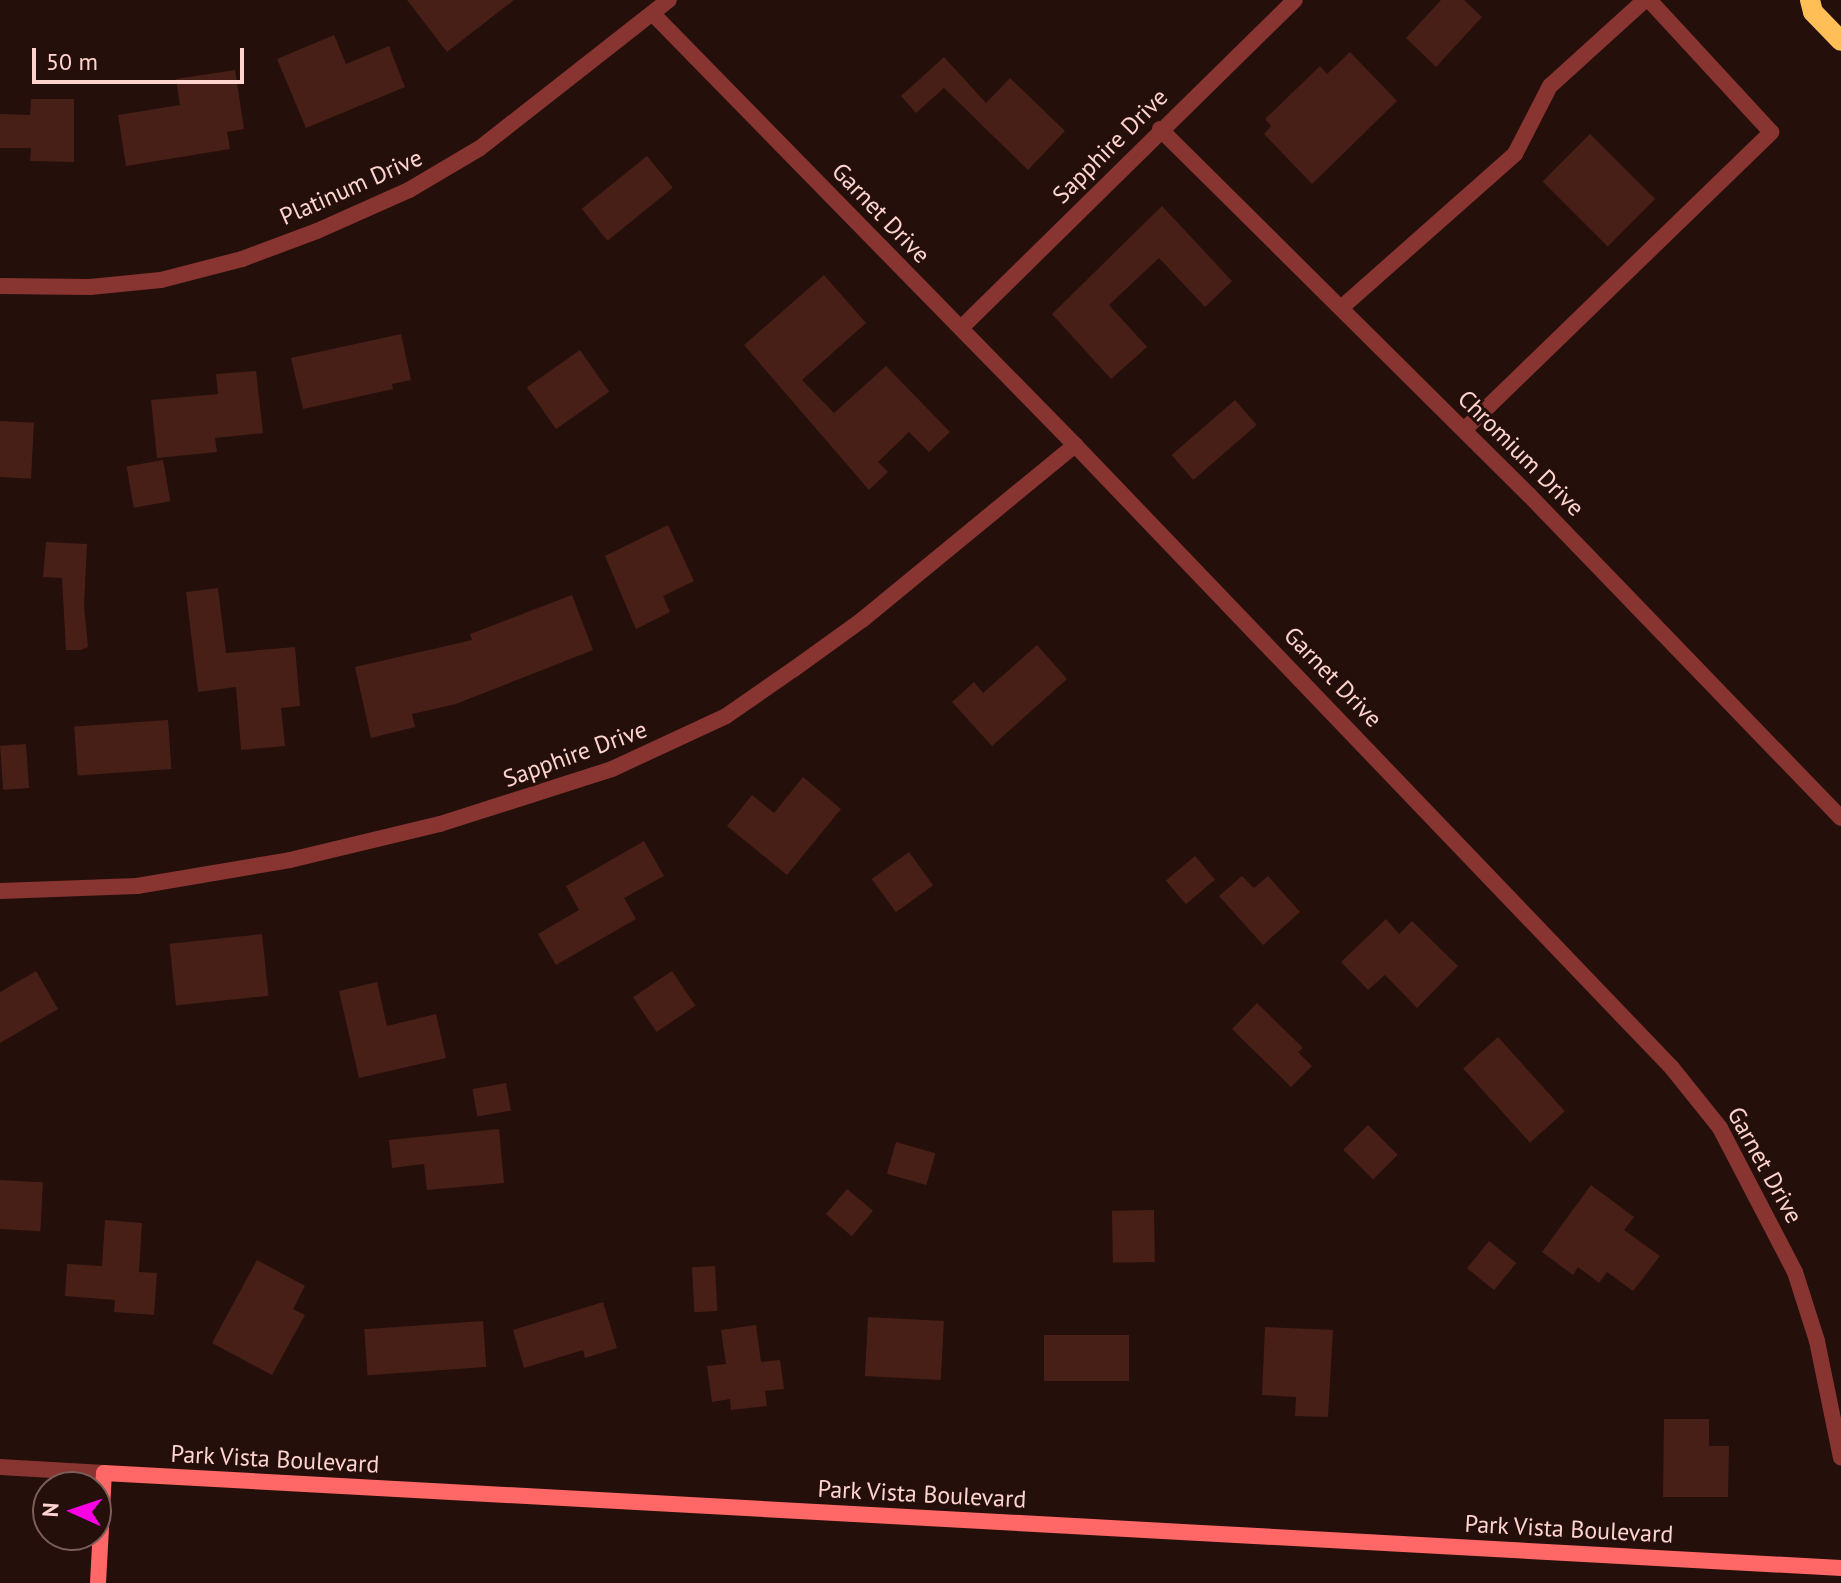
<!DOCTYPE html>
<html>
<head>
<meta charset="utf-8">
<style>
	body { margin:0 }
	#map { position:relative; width:1841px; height:1583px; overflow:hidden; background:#240f0b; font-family:"PT Sans",sans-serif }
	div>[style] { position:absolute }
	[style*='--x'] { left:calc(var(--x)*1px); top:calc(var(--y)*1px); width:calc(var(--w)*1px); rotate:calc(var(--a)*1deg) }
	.building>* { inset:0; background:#471f16; transform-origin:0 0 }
	.lane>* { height:16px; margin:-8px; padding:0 8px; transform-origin:8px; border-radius:8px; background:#883431 }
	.street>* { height:16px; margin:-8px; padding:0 8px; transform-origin:8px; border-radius:8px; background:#883431 }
	.secondary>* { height:16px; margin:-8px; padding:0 8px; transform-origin:8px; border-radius:8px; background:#ff6866 }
	.primary>* { height:20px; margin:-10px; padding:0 10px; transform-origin:10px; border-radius:10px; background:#ffbe56 }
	span { translate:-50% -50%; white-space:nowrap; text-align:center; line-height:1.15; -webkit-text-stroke:6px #240f0b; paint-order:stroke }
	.street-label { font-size:24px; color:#ffd4cf }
	.north { position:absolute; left:32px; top:1471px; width:80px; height:80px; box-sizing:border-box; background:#240f0b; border:2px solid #7c5e59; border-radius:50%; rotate:273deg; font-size:22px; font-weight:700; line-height:32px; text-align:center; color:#ffd4cf }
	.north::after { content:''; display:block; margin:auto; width:28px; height:36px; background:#fa00e3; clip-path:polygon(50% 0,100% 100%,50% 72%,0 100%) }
	.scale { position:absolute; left:32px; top:48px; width:212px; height:36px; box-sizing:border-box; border:4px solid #ffd4cf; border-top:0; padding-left:10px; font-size:24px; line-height:28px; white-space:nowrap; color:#ffd4cf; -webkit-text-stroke:6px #240f0b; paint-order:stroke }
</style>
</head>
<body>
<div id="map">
	<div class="building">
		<div style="clip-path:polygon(407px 0,514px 0,447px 52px)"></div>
		<div style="clip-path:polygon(1441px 0,1464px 0,1482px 17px,1436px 67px,1406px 38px)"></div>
		<div style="clip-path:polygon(334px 35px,346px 64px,389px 46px,405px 87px,306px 128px,277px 59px)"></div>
		<div style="clip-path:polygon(1350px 52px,1397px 101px,1312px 184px,1264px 134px,1271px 126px,1265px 119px,1320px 66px,1327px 74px)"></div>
		<div style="clip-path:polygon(944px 57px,986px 103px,1010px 78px,1065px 131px,1028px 170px,944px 88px,916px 113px,901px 96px)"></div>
		<div style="clip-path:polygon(235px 70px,244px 129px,227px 132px,230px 149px,126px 166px,118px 115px,180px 105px,176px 79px)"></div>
		<div style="clip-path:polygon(31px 99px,74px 99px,74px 162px,30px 161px,31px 148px,0 148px,0 114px,30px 115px)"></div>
		<div style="left:1590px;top:134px;width:92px;height:67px;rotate:45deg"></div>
		<div style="left:647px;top:156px;width:41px;height:84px;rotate:51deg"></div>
		<div style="clip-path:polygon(1162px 206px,1232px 281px,1205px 307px,1159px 258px,1109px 305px,1147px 347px,1111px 379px,1052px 314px)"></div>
		<div style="clip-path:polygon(824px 275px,866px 323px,802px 380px,834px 413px,886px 366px,950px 432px,929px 452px,909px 432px,878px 462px,888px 472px,869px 490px,744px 345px)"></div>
		<div style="clip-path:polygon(401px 334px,411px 380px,392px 384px,393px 389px,303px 409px,291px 358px)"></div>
		<div style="left:580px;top:350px;width:51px;height:65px;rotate:55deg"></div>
		<div style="clip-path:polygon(256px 371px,263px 433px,215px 438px,217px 452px,157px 458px,151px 400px,218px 394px,216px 374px)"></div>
		<div style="left:1235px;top:400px;width:33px;height:84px;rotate:49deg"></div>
		<div style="left:0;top:421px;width:34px;height:56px;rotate:3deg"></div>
		<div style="left:163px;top:460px;width:42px;height:37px;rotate:80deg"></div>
		<div style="clip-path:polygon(668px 525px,694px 581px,663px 596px,670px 612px,636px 629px,605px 556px)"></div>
		<div style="clip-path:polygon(46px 542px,87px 544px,84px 606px,88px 647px,81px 650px,66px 650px,62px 578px,43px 577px)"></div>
		<div style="clip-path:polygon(218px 588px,226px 653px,295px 647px,300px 706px,281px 708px,285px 746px,241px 750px,236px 687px,198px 692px,186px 592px)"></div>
		<div style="clip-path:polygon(572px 595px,593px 650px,456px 704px,412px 714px,415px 727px,371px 738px,355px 667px,472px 640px,470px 634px)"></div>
		<div style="clip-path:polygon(1037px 645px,1067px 679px,992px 746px,952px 702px,974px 682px,983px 693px)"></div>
		<div style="left:168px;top:720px;width:49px;height:94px;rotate:86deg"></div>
		<div style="left:26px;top:744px;width:44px;height:26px;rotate:86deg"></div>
		<div style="clip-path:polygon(803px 777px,841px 809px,787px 875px,727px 826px,752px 795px,774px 813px)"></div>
		<div style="clip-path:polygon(644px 841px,664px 876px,624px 898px,636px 919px,556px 965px,538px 934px,579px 910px,566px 886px)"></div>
		<div style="left:909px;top:852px;width:41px;height:46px;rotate:54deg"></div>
		<div style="left:1195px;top:856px;width:31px;height:38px;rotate:50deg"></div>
		<div style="clip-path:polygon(1242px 876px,1254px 888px,1268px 876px,1300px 912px,1263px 945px,1219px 896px)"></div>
		<div style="clip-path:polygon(1386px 919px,1399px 934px,1412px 921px,1458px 966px,1417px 1008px,1385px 975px,1368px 990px,1341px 962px)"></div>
		<div style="left:262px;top:934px;width:62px;height:93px;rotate:84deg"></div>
		<div style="clip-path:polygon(36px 971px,58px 1009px,0 1043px,0 992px)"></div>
		<div style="left:672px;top:971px;width:42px;height:47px;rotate:56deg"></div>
		<div style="clip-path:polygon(377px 982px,387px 1026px,436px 1014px,446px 1058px,359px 1078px,339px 991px)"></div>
		<div style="clip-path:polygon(1257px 1003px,1303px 1048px,1298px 1052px,1312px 1066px,1291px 1087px,1232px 1029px)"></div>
		<div style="left:1498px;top:1037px;width:100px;height:47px;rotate:48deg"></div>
		<div style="left:506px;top:1083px;width:28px;height:34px;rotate:80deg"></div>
		<div style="left:1368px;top:1125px;width:42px;height:35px;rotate:45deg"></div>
		<div style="clip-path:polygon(499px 1129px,504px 1183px,427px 1190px,424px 1164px,392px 1168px,389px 1140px)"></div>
		<div style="left:896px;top:1142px;width:41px;height:33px;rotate:16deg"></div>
		<div style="left:0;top:1180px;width:43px;height:49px;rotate:3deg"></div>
		<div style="clip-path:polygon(1591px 1185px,1634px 1217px,1624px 1230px,1660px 1256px,1633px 1291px,1607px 1272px,1599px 1283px,1578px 1267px,1573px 1275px,1542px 1252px)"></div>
		<div style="left:847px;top:1189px;width:34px;height:33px;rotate:40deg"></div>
		<div style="left:1154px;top:1210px;width:52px;height:42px;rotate:89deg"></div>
		<div style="clip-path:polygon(105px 1220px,142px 1223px,139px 1272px,157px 1273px,154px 1315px,114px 1312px,115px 1300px,65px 1296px,67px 1264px,102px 1266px)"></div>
		<div style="left:1489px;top:1241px;width:35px;height:35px;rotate:39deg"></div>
		<div style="clip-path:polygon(257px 1260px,305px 1286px,293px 1309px,305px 1315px,272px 1375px,212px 1343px)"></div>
		<div style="left:715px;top:1266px;width:45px;height:23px;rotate:87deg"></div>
		<div style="clip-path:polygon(603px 1302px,617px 1348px,585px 1358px,583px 1350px,524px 1368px,513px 1330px)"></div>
		<div style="left:868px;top:1317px;width:76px;height:59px;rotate:3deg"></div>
		<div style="left:483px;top:1321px;width:46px;height:119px;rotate:86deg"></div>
		<div style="clip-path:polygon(756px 1325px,761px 1362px,780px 1360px,784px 1389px,765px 1391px,767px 1406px,731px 1410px,730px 1399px,712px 1402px,707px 1366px,726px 1364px,721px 1330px)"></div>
		<div style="clip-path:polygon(1265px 1327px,1333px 1330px,1328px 1417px,1295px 1416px,1296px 1397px,1262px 1395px)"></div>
		<div style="left:1044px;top:1335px;width:85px;height:46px"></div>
		<div style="clip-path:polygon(1664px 1419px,1709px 1419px,1709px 1446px,1729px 1446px,1728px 1497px,1663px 1497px)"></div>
	</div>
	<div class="lane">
		<div style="--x:1341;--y:308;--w:232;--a:-41.5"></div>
		<div style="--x:1515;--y:154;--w:76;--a:-62.8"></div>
		<div style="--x:1550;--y:86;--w:128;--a:-42.2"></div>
		<div style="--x:1464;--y:430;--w:428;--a:-44.1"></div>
		<div style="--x:1771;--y:132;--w:180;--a:-132.7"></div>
	</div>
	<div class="street">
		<div style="--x:654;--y:15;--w:602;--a:45.61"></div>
		<div style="--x:1075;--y:445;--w:863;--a:46.22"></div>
		<div style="--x:1672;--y:1068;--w:77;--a:51.3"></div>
		<div style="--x:1720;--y:1128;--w:162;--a:62.5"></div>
		<div style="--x:1795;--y:1272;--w:72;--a:72.3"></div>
		<div style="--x:1817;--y:1341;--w:119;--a:78.4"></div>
		<div style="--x:1160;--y:129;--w:520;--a:44.77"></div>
		<div style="--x:1529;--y:495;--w:449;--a:46"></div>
		<div style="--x:0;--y:286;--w:90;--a:0.6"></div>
		<div style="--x:90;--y:287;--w:71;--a:-5.6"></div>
		<div style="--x:161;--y:280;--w:84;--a:-14.5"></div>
		<div style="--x:242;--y:259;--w:80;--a:-20.5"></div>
		<div style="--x:317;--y:231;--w:101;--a:-24"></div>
		<div style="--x:409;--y:190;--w:82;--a:-30.6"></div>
		<div style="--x:480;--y:148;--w:240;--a:-38.1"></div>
		<div style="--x:961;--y:328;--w:468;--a:-44.5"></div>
		<div style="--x:0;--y:891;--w:137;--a:-2.1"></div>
		<div style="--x:137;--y:886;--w:155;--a:-9.6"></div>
		<div style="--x:290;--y:860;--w:154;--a:-13.5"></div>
		<div style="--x:440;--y:824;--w:181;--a:-17.7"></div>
		<div style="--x:612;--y:769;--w:126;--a:-24.9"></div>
		<div style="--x:726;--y:716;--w:83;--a:-34.7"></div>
		<div style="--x:794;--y:669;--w:84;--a:-35.8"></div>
		<div style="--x:862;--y:620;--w:276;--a:-39.4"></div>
		<div style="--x:0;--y:1467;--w:104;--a:3.3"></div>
	</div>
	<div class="secondary">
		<div style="--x:98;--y:1583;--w:110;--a:-86.9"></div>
		<div style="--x:104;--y:1473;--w:1740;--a:3.13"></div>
	</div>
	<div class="primary">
		<div style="--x:1810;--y:0;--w:12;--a:76"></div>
		<div style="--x:1813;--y:12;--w:40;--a:46"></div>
	</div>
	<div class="street-label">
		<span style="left:1110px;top:146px;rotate:-45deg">Sapphire Drive</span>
		<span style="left:351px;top:187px;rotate:-24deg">Platinum Drive</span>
		<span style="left:881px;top:213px;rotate:46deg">Garnet Drive</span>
		<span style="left:1521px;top:453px;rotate:45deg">Chromium Drive</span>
		<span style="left:1333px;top:677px;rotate:46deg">Garnet Drive</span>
		<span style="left:575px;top:754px;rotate:-20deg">Sapphire Drive</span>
		<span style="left:1765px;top:1165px;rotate:61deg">Garnet Drive</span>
		<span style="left:275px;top:1459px;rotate:3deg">Park Vista Boulevard</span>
		<span style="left:922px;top:1494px;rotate:3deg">Park Vista Boulevard</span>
		<span style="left:1569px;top:1529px;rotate:3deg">Park Vista Boulevard</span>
	</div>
	<div class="north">N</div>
	<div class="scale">50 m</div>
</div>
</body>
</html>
